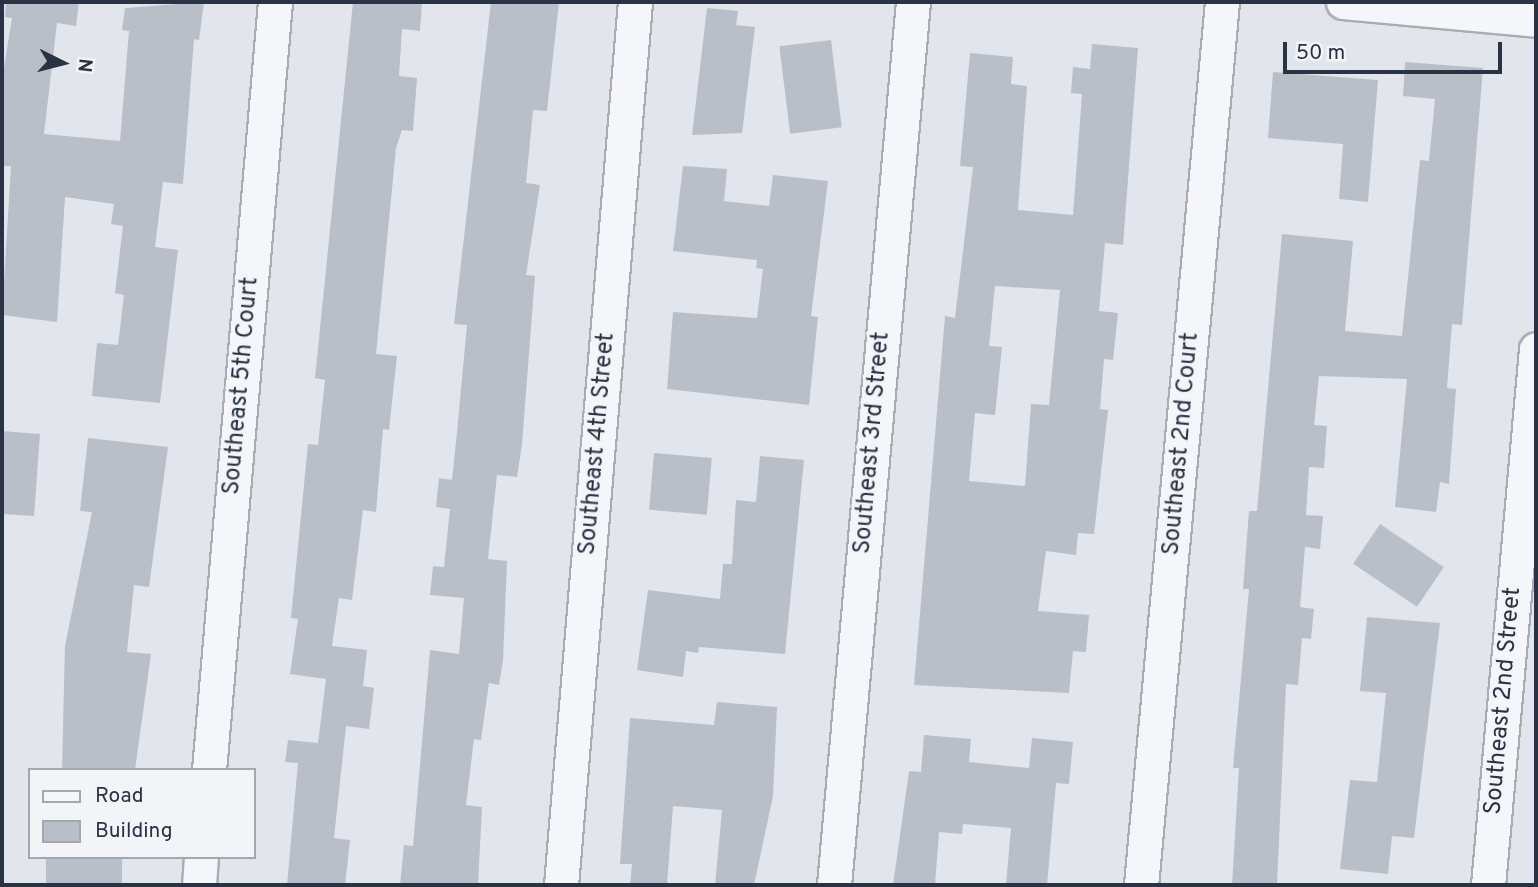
<!DOCTYPE html>
<html>
<head>
<meta charset="utf-8">
<style>
	body { margin:0 }
	#map { position:relative; width:1538px; height:887px; overflow:hidden; background:#e2e5eb; font-family:Overpass,sans-serif }
	div>[style] { position:absolute }
	[style*='--x'] { left:calc(var(--x)*1px); top:calc(var(--y)*1px); width:calc(var(--w)*1px); rotate:calc(var(--a)*1deg) }
	.building>* { inset:0; background:#b9bfc8; transform-origin:0 0 }
	.roads { filter:drop-shadow(2px 0 #a7acb5) drop-shadow(-2px 0 #a7acb5) drop-shadow(0 2px #a7acb5) drop-shadow(0 -2px #a7acb5) }
	.minor>* { height:33px; margin:-16.5px; padding:0 16.5px; transform-origin:16.5px; border-radius:16.5px; background:#f5f6f9 }
	span { translate:-50% -50%; white-space:nowrap; text-align:center; line-height:1.15; -webkit-text-stroke:5px #f2f4f8; paint-order:stroke }
	.street-label { font-size:24px; color:#2a3343 }
	.frame { position:absolute; inset:0; border:4px solid #2a3343; pointer-events:none }
	.legend { position:absolute; left:28px; top:768px; width:228px; height:91px; box-sizing:border-box; background:#f2f4f8; border:2px solid #a2a7b0; margin:0; padding:9px 12px; list-style:none; font-size:21px; color:#2a3343 }
	.legend li { display:flex; align-items:center; gap:14px; height:35px }
	.legend b { width:35px; border:2px solid #a2a7b0 }
	.north { position:absolute; left:28px; top:28px; width:70px; height:70px; -webkit-text-stroke:5px #f2f4f8; paint-order:stroke; rotate:96deg; font-size:19px; font-weight:700; line-height:28px; text-align:center; color:#2a3343 }
	.north::after { content:''; display:block; margin:auto; width:24px; height:32px; background:#2a3343; clip-path:polygon(50% 0,100% 100%,50% 72%,0 100%) }
	.scale { position:absolute; left:1283px; top:42px; width:219px; height:32px; box-sizing:border-box; border:4px solid #2a3343; border-top:0; padding-left:9px; font-size:21px; line-height:24px; white-space:nowrap; color:#2a3343; -webkit-text-stroke:5px #f2f4f8; paint-order:stroke }
</style>
</head>
<body>
<div id="map">
	<div class="building">
		<div style="clip-path:polygon(6px 2px,79px 2px,76px 26px,57px 23px,44px 134px,120px 141px,129px 31px,122px 30px,125px 8px,204px 2px,199px 40px,194px 39px,183px 184px,163px 182px,155px 247px,178px 250px,160px 403px,92px 396px,97px 343px,118px 345px,124px 295px,115px 293px,123px 226px,111px 224px,114px 204px,65px 197px,57px 322px,2px 315px,11px 166px,2px 166px,2px 80px,12px 18px,5px 17px)"></div>
		<div style="clip-path:polygon(353px 2px,422px 2px,420px 31px,402px 29px,399px 76px,417px 78px,413px 131px,402px 130px,396px 148px,376px 354px,397px 356px,389px 430px,383px 429px,376px 512px,363px 510px,352px 600px,339px 598px,332px 646px,367px 650px,363px 686px,374px 688px,369px 729px,346px 726px,334px 838px,350px 840px,345px 885px,287px 885px,298px 763px,285px 762px,288px 740px,318px 743px,326px 679px,290px 674px,298px 619px,291px 618px,308px 444px,318px 445px,325px 380px,315px 378px)"></div>
		<div style="clip-path:polygon(491px 2px,559px 2px,547px 111px,533px 110px,526px 183px,540px 185px,526px 275px,535px 276px,522px 444px,517px 477px,497px 475px,488px 559px,507px 561px,503px 660px,499px 685px,489px 683px,481px 740px,474px 739px,466px 805px,482px 807px,478px 885px,400px 885px,404px 845px,413px 846px,430px 650px,459px 654px,464px 598px,430px 595px,433px 566px,444px 567px,450px 509px,436px 507px,439px 478px,452px 480px,457px 432px,467px 325px,454px 324px)"></div>
		<div style="clip-path:polygon(707px 8px,738px 11px,736px 25px,755px 27px,742px 133px,692px 135px)"></div>
		<div style="left:831px;top:40px;width:88px;height:52px;rotate:83deg"></div>
		<div style="clip-path:polygon(evenodd,1092px 44px,1138px 48px,1123px 245px,1105px 243px,1099px 311px,1118px 313px,1113px 360px,1104px 359px,1100px 409px,1108px 410px,1094px 534px,1078px 533px,1076px 555px,1046px 551px,1038px 611px,1089px 615px,1086px 652px,1073px 651px,1069px 693px,914px 685px,945px 316px,955px 318px,973px 167px,960px 166px,970px 53px,1013px 57px,1011px 84px,1027px 86px,1018px 210px,1073px 215px,1082px 94px,1071px 93px,1073px 67px,1090px 69px,1092px 44px,995px 286px,1060px 290px,1049px 405px,1031px 404px,1025px 486px,969px 481px,975px 413px,995px 415px,1002px 347px,989px 346px,995px 286px)"></div>
		<div style="clip-path:polygon(1405px 62px,1483px 68px,1462px 325px,1452px 324px,1447px 388px,1456px 389px,1449px 484px,1440px 482px,1436px 512px,1395px 507px,1407px 379px,1319px 376px,1314px 425px,1327px 426px,1324px 468px,1309px 467px,1306px 515px,1323px 516px,1320px 549px,1305px 547px,1300px 607px,1314px 609px,1311px 639px,1302px 638px,1298px 685px,1286px 684px,1277px 885px,1232px 885px,1239px 768px,1233px 768px,1249px 589px,1243px 589px,1249px 511px,1257px 511px,1282px 234px,1353px 241px,1345px 331px,1402px 336px,1420px 160px,1429px 161px,1435px 99px,1403px 96px)"></div>
		<div style="clip-path:polygon(1273px 72px,1378px 80px,1368px 202px,1339px 199px,1343px 144px,1268px 138px)"></div>
		<div style="clip-path:polygon(683px 166px,727px 169px,724px 201px,769px 206px,773px 175px,828px 181px,811px 316px,818px 317px,809px 405px,667px 389px,673px 312px,757px 318px,763px 269px,756px 268px,757px 260px,673px 251px)"></div>
		<div style="clip-path:polygon(2px 431px,40px 434px,34px 516px,2px 514px)"></div>
		<div style="clip-path:polygon(88px 438px,168px 447px,149px 587px,134px 585px,127px 652px,151px 654px,135px 770px,62px 770px,65px 646px,92px 512px,80px 511px)"></div>
		<div style="left:654px;top:453px;width:58px;height:57px;rotate:5deg"></div>
		<div style="clip-path:polygon(760px 456px,804px 460px,785px 654px,699px 647px,698px 653px,686px 651px,683px 677px,637px 670px,648px 590px,720px 599px,723px 564px,732px 564px,736px 500px,756px 502px)"></div>
		<div style="left:1380px;top:524px;width:77px;height:48px;rotate:34deg"></div>
		<div style="clip-path:polygon(1367px 617px,1440px 623px,1414px 838px,1392px 836px,1388px 874px,1340px 869px,1350px 780px,1377px 782px,1386px 693px,1360px 691px)"></div>
		<div style="clip-path:polygon(717px 702px,777px 707px,773px 796px,754px 885px,715px 885px,722px 810px,673px 806px,667px 885px,630px 885px,632px 864px,620px 864px,630px 718px,714px 725px)"></div>
		<div style="clip-path:polygon(924px 735px,971px 739px,969px 762px,1029px 768px,1032px 738px,1073px 742px,1069px 784px,1056px 783px,1047px 885px,1006px 885px,1011px 828px,963px 824px,962px 834px,939px 832px,935px 885px,893px 885px,909px 771px,921px 772px)"></div>
		<div style="left:46px;top:857px;width:76px;height:28px"></div>
	</div>
	<div class="roads">
		<div class="minor">
			<div style="--x:1343;--y:2;--w:194;--a:5.3"></div>
			<div style="--x:209;--y:770;--w:771;--a:-85.09"></div>
			<div style="--x:199;--y:885;--w:28;--a:-86"></div>
			<div style="--x:561;--y:885;--w:886;--a:-85.21"></div>
			<div style="--x:834;--y:885;--w:887;--a:-84.89"></div>
			<div style="--x:1141;--y:885;--w:887;--a:-84.76"></div>
			<div style="--x:1488;--y:885;--w:538;--a:-84.88"></div>
		</div>
	</div>
	<div class="street-label">
		<span style="left:242px;top:386px;rotate:-85deg">Southeast 5th Court</span>
		<span style="left:873px;top:443px;rotate:-85deg">Southeast 3rd Street</span>
		<span style="left:598px;top:444px;rotate:-85deg">Southeast 4th Street</span>
		<span style="left:1182px;top:444px;rotate:-85deg">Southeast 2nd Court</span>
		<span style="left:1504px;top:701px;rotate:-85deg">Southeast 2nd Street</span>
	</div>
	<div class="frame"></div>
	<ul class="legend">
	<li><b style="height:9px;background:#f5f6f9"></b>Road</li>
	<li><b style="height:19px;background:#b9bfc8"></b>Building</li>
	</ul>
	<div class="north">N</div>
	<div class="scale">50 m</div>
</div>
</body>
</html>
